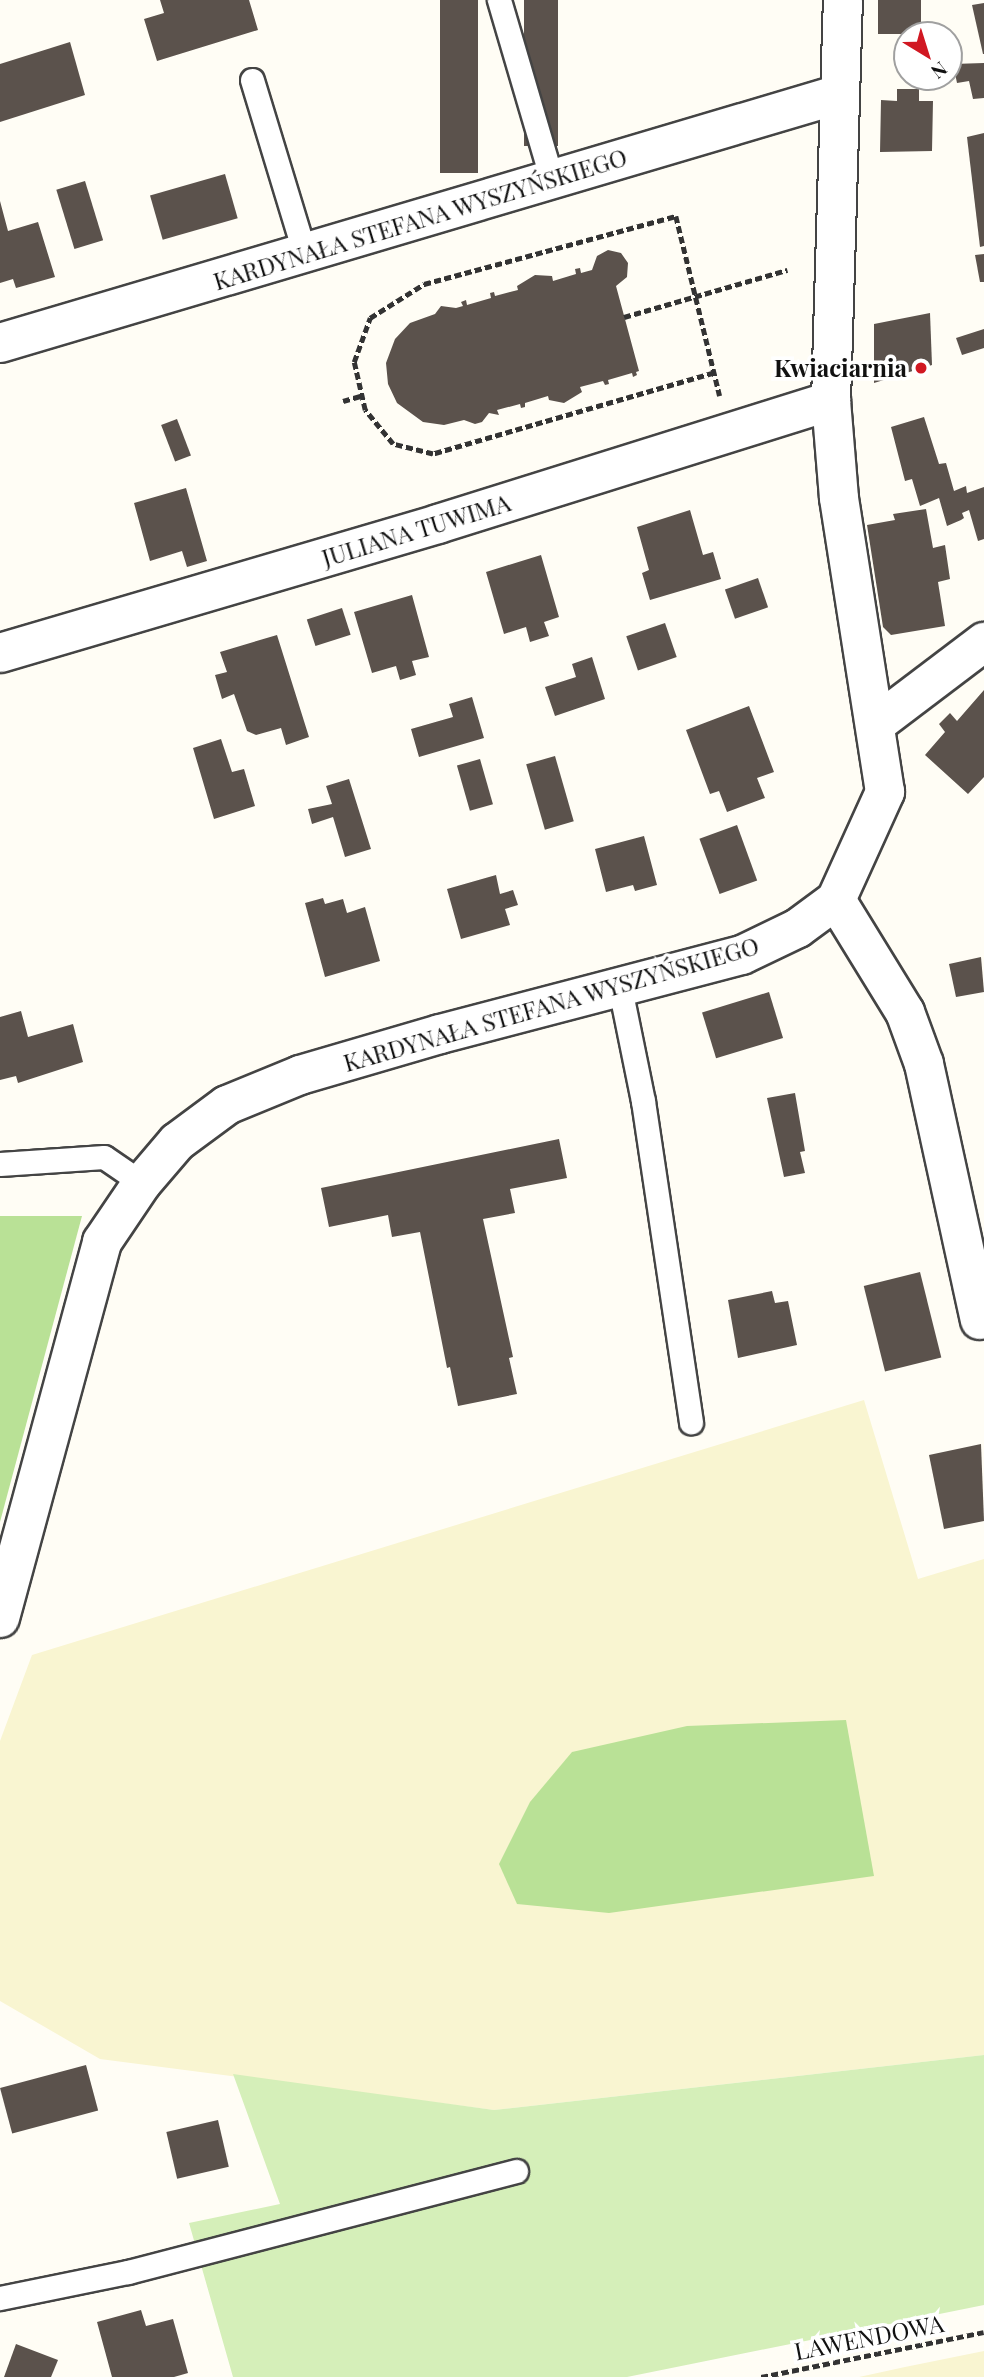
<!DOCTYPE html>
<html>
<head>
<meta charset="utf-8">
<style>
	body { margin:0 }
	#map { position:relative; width:984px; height:2377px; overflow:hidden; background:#fffdf5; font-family:"Playfair Display",serif }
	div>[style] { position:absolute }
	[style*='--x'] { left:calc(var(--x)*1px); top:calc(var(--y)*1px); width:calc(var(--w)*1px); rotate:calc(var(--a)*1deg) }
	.farmland>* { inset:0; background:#f9f5d1 }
	.green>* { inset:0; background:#d5efb9 }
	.forest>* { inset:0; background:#b9e196 }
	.building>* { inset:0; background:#5b524c; transform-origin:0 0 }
	.path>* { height:4.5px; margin-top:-2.25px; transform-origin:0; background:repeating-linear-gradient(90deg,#333 0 7px,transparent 0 10.5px) }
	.roads { filter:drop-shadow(2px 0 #444) drop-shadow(-2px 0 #444) drop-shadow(0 2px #444) drop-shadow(0 -2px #444) }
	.service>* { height:23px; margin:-11.5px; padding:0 11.5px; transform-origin:11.5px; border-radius:11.5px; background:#fff }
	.minor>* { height:38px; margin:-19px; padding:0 19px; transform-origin:19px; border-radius:19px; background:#fff }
	.dots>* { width:19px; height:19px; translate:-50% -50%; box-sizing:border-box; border:4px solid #fff; border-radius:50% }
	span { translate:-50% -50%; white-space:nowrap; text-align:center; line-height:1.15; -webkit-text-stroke:7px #fff; paint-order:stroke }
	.street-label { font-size:24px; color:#111 }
	.poi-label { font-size:24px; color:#111; font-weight:700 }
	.right { translate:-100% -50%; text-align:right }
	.north { position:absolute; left:893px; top:21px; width:70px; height:70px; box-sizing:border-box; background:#fff; border:2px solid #a0a0a0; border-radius:50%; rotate:142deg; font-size:19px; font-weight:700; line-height:28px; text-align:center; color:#111 }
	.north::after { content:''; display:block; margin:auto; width:24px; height:32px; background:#d11822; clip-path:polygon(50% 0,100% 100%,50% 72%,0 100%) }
</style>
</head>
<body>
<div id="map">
	<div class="farmland">
		<div style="clip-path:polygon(864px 1400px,918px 1579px,984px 1559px,984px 2055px,494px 2110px,100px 2059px,0 2001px,0 1741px,32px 1655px)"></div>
		<div style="clip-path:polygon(984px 2351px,984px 2377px,859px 2377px,905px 2367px)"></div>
	</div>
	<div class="green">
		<div style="clip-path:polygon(984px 2055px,984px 2305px,627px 2377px,233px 2377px,189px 2223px,280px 2204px,233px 2074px,494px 2110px)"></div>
	</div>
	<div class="forest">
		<div style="clip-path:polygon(0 1216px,82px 1216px,0 1522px)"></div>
		<div style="clip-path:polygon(846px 1720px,874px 1876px,609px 1913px,517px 1904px,499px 1864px,530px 1802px,572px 1752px,687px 1726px)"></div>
	</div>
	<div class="building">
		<div style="clip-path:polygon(160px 0,249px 0,258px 30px,157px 61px,144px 19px,164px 13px)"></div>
		<div style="left:440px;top:0;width:38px;height:173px"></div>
		<div style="left:524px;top:0;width:34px;height:146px"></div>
		<div style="left:878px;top:0;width:43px;height:34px"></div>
		<div style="clip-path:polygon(984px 3px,984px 54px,983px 54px,972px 5px)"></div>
		<div style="clip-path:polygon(70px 42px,85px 95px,0 122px,0 64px)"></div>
		<div style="clip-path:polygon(984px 63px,984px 98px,973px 99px,969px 81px,957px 83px,953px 64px)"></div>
		<div style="clip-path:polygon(897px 89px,919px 89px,919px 101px,933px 101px,932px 151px,880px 152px,881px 100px,897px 101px)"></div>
		<div style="clip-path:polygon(984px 133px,984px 246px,980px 247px,967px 137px)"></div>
		<div style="left:225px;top:174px;width:46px;height:78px;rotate:74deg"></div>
		<div style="left:85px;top:181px;width:62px;height:30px;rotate:73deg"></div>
		<div style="clip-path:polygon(0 201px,8px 231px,38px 222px,55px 277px,16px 288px,13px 279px,0 283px)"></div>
		<div style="clip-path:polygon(608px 250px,621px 253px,628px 263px,627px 277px,616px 286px,639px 371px,636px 372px,637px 375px,633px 377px,632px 373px,608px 380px,609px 384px,605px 385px,603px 381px,580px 387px,582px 392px,564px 403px,549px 400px,548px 396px,525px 403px,525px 407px,521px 408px,520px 404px,497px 410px,499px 415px,489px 413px,482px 422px,475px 424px,464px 420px,444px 425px,423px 422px,397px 403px,388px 384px,386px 363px,395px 339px,410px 323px,435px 314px,441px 306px,456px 308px,463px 306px,461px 302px,466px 300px,467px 305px,491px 298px,490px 293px,494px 292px,495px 296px,518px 290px,517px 286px,535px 275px,552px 276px,553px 281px,576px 274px,575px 269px,580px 268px,581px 273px,592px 270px,597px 256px)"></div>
		<div style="clip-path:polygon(984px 254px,984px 282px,980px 282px,975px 255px)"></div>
		<div style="clip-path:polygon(930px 313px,932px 365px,874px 383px,874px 324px)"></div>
		<div style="clip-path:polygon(984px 329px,984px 348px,962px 355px,956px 338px)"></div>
		<div style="clip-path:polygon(924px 417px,939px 464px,946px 463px,954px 491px,966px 486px,967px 493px,984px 487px,984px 539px,978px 541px,969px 510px,962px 513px,964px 518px,961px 520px,947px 526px,939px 498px,920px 506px,912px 479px,905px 481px,891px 427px)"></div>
		<div style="left:177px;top:419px;width:39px;height:17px;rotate:69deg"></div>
		<div style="clip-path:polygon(186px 488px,207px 561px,187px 567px,182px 551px,150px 561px,134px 503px)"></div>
		<div style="clip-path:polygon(926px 509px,933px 548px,945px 545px,950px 579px,938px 582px,945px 626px,891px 635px,883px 627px,867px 525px,895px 520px,893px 514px)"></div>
		<div style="clip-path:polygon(690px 510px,703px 555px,713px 552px,721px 579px,650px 600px,642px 573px,649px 570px,637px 527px)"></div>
		<div style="clip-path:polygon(541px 555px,559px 617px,544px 622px,549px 636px,530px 642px,526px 627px,504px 634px,486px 572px)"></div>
		<div style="left:758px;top:578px;width:31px;height:35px;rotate:71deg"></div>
		<div style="clip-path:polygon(412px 595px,429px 657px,412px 661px,416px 675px,400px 680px,396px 666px,372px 673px,354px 612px)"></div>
		<div style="left:342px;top:608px;width:28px;height:37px;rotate:72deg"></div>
		<div style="left:665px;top:623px;width:36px;height:41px;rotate:71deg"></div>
		<div style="clip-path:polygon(277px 635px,309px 737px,286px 745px,281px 728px,256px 735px,247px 731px,234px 694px,222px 699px,215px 675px,227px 672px,220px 652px)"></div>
		<div style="clip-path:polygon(592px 657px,605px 699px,555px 716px,545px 687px,576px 677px,572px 664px)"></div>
		<div style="clip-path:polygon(984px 690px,984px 777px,968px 794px,925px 755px,945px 732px,939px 724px,950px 713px,957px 721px)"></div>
		<div style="clip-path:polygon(472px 697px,484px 738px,419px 757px,411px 729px,453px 717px,449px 704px)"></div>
		<div style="clip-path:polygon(749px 706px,774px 772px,757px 778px,765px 798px,727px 812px,719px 791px,710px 794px,686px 730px)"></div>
		<div style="clip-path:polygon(221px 739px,232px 772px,244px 769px,255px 806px,214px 819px,193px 748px)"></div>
		<div style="left:555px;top:756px;width:68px;height:30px;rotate:74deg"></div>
		<div style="left:480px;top:759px;width:47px;height:24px;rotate:74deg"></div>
		<div style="clip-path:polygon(349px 779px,371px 849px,345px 857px,333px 817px,312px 824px,308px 809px,332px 804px,326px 786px)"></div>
		<div style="left:737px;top:825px;width:59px;height:40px;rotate:70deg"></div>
		<div style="clip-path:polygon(644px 836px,657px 885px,635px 891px,633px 885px,606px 892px,595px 849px)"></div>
		<div style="clip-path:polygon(496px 875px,500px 894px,513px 890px,518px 905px,505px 909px,510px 925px,461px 939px,447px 889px)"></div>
		<div style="clip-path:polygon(323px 898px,325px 904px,343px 899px,347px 913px,365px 907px,380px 961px,325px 977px,305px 903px)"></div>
		<div style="clip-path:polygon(981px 957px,984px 992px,956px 997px,949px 964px)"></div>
		<div style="left:769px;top:992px;width:48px;height:70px;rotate:73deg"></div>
		<div style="clip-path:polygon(21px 1011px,28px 1037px,73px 1024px,83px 1062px,18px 1083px,16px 1076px,0 1080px,0 1017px)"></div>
		<div style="clip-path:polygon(795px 1093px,805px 1151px,800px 1152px,805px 1173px,784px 1177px,767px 1098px)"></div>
		<div style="clip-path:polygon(559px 1139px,567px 1178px,510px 1189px,515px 1213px,483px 1219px,513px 1357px,509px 1358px,517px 1394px,458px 1406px,450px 1367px,447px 1368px,420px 1232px,392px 1237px,388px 1215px,329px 1227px,321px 1188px)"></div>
		<div style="left:920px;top:1272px;width:88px;height:58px;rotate:76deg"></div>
		<div style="clip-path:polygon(772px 1291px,775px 1303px,788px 1301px,797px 1345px,738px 1358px,728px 1300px)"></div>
		<div style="clip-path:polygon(981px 1444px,984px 1521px,944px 1529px,929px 1455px)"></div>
		<div style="left:86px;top:2065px;width:47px;height:89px;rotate:75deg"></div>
		<div style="left:218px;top:2120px;width:48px;height:53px;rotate:77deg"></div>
		<div style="clip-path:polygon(141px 2310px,146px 2326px,173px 2319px,188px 2373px,174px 2377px,112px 2377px,97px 2322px)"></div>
		<div style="clip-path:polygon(16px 2344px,58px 2360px,51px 2377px,4px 2377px)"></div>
	</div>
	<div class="path">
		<div style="--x:624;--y:317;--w:170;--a:-16.1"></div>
		<div style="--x:714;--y:373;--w:292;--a:163.9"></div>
		<div style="--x:433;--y:454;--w:41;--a:-166"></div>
		<div style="--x:393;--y:444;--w:44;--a:-129.5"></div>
		<div style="--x:365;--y:410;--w:49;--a:-102.9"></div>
		<div style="--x:354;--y:362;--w:47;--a:-70"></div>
		<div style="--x:370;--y:318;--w:64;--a:-32.2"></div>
		<div style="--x:424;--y:284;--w:261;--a:-15.1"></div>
		<div style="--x:676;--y:216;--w:185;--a:76.3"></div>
		<div style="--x:343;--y:401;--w:19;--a:-16"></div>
		<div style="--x:761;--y:2377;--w:227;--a:-11.4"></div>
	</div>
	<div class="roads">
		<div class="service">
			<div style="--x:499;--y:0;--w:188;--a:73.6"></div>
			<div style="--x:252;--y:80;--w:182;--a:73.1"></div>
			<div style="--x:620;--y:988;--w:115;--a:78.5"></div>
			<div style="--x:643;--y:1101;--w:325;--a:81.5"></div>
			<div style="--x:0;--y:1164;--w:104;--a:-3.9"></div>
			<div style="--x:104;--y:1157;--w:46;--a:34.4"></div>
			<div style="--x:0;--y:2298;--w:131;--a:-11.5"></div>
			<div style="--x:128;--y:2272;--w:401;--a:-14.6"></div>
		</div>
		<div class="minor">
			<div style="--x:0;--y:343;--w:876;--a:-16.51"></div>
			<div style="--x:0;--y:653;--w:457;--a:-16.4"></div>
			<div style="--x:438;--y:524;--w:412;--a:-17.4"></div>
			<div style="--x:876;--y:724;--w:136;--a:-37.2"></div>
			<div style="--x:836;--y:900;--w:132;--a:58.4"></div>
			<div style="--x:905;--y:1012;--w:55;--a:69.9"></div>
			<div style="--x:924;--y:1064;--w:262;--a:77.7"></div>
			<div style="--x:0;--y:1618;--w:390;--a:-74.8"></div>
			<div style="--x:102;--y:1242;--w:71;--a:-55.9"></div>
			<div style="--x:142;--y:1183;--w:54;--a:-49.5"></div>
			<div style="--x:177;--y:1142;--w:62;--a:-36.5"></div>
			<div style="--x:227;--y:1105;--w:79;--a:-22.3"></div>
			<div style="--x:300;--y:1075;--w:146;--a:-16.3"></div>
			<div style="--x:440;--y:1034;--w:312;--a:-14.7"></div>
			<div style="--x:742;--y:955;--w:62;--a:-25.7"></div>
			<div style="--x:798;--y:928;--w:47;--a:-36.4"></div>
			<div style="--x:836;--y:900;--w:119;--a:-65.6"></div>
			<div style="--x:885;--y:792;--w:298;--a:-98.9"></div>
			<div style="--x:839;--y:498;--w:97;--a:-94.7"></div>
			<div style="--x:831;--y:401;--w:401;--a:-88.3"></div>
		</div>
	</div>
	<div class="dots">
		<div style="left:921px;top:368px;background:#d11822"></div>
	</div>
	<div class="street-label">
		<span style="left:420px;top:219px;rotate:-17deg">KARDYNAŁA STEFANA WYSZYŃSKIEGO</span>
		<span style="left:416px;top:530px;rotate:-17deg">JULIANA TUWIMA</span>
		<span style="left:551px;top:1004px;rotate:-16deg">KARDYNAŁA STEFANA WYSZYŃSKIEGO</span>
		<span style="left:869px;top:2337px;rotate:-11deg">LAWENDOWA</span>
	</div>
	<div class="poi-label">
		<span class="right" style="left:907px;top:368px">Kwiaciarnia</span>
	</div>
	<div class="north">N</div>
</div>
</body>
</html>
